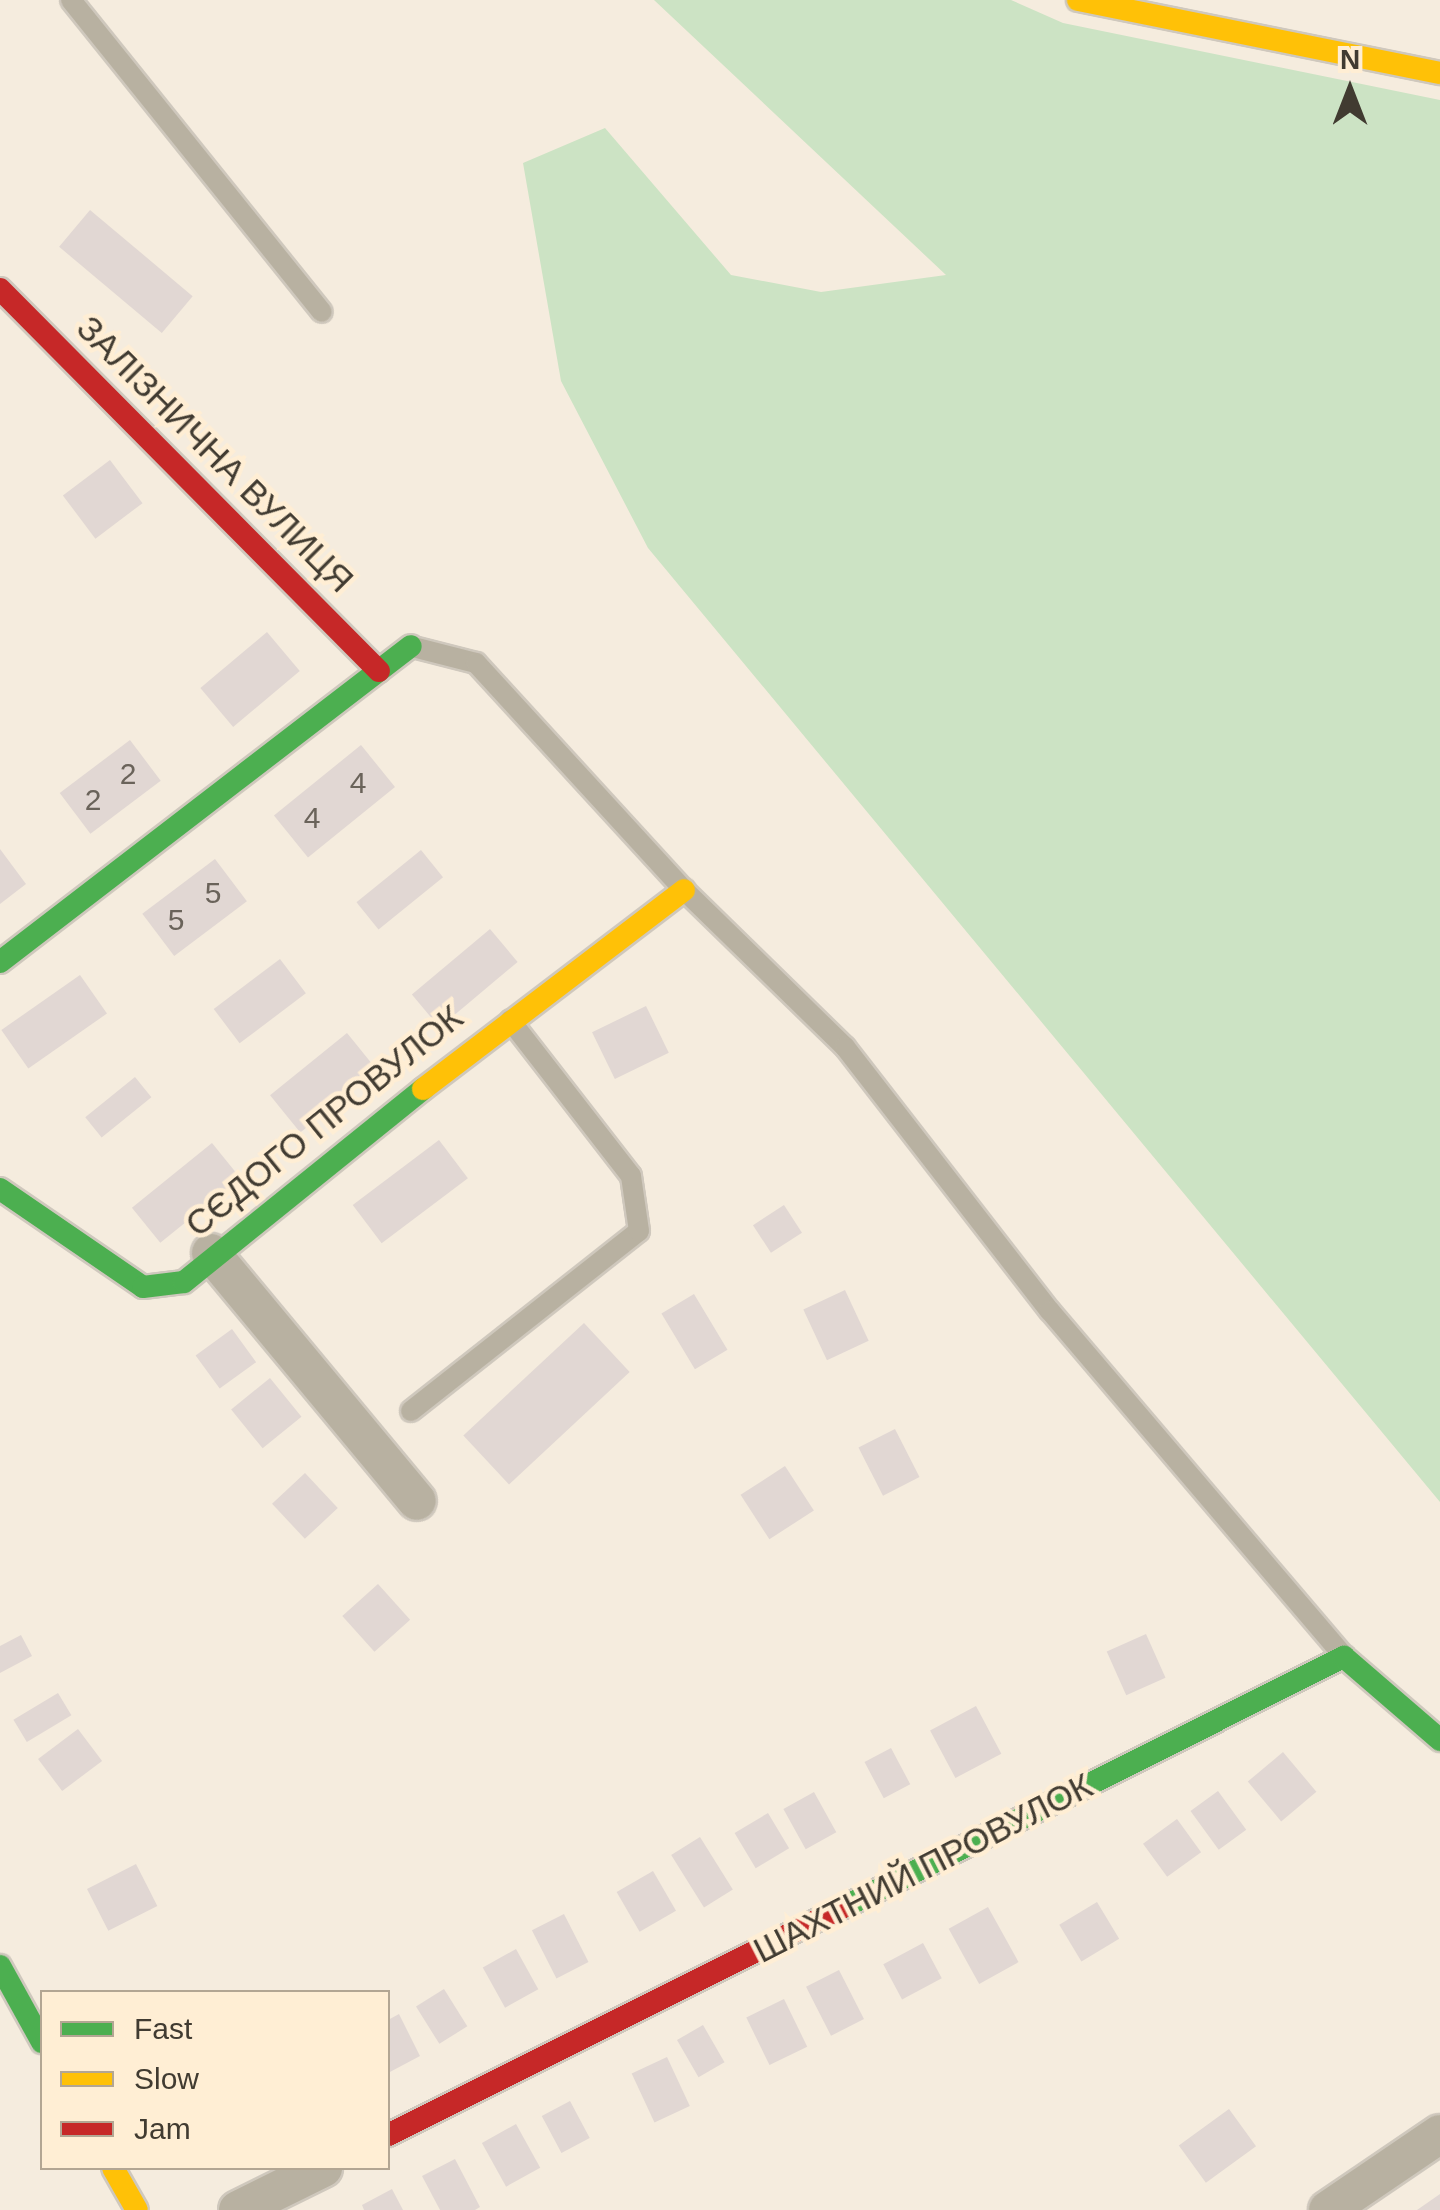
<!DOCTYPE html>
<html>
<head>
<meta charset="utf-8">
<style>
	body { margin:0 }
	#map { position:relative; width:1440px; height:2210px; overflow:hidden; background:#f5ecde; font-family:Helvetica,sans-serif }
	div>[style] { position:absolute }
	[style*='--x'] { left:calc(var(--x)*1px); top:calc(var(--y)*1px); width:calc(var(--w)*1px); rotate:calc(var(--a)*1deg) }
	.green>* { inset:0; background:#cce3c4 }
	.building>* { inset:0; background:#e1d7d3; transform-origin:0 0 }
	.roads { filter:drop-shadow(2px 0 #cfc8bd) drop-shadow(-2px 0 #cfc8bd) drop-shadow(0 2px #cfc8bd) drop-shadow(0 -2px #cfc8bd) }
	.lane>* { height:20px; margin:-10px; padding:0 10px; transform-origin:10px; border-radius:10px; background:#b8b1a1 }
	.street>* { height:38px; margin:-19px; padding:0 19px; transform-origin:19px; border-radius:19px; background:#b8b1a1 }
	.fast>* { height:22px; margin:-11px; padding:0 11px; transform-origin:11px; border-radius:11px; background:#4caf50 }
	.slow>* { height:22px; margin:-11px; padding:0 11px; transform-origin:11px; border-radius:11px; background:#ffc107 }
	.jam>* { height:22px; margin:-11px; padding:0 11px; transform-origin:11px; border-radius:11px; background:#c62828 }
	span { translate:-50% -50%; white-space:nowrap; text-align:center; line-height:1.15; -webkit-text-stroke:9px #ffeed4; paint-order:stroke }
	.number-label { font-size:30px; color:#6a635a }
	.number-label span { -webkit-text-stroke-width:0 }
	.street-label { font-size:35px; color:#413b31 }
	.legend { position:absolute; left:40px; top:1990px; width:350px; height:180px; box-sizing:border-box; background:#ffeed4; border:2px solid #b3a693; margin:0; padding:12px 18px; list-style:none; font-size:30px; color:#413b31 }
	.legend li { display:flex; align-items:center; gap:20px; height:50px }
	.legend b { width:50px; border:2px solid #b3a693 }
	.north { position:absolute; left:1300px; top:40px; width:100px; height:100px; -webkit-text-stroke:8px #ffeed4; paint-order:stroke; rotate:0deg; font-size:28px; font-weight:700; line-height:40px; text-align:center; color:#413b31 }
	.north::after { content:''; display:block; margin:auto; width:35px; height:45px; background:#413b31; clip-path:polygon(50% 0,100% 100%,50% 72%,0 100%) }
</style>
</head>
<body>
<div id="map">
	<div class="green">
		<div style="clip-path:polygon(654px 0,1011px 0,1063px 23px,1440px 100px,1440px 1502px,648px 548px,561px 381px,523px 163px,605px 128px,731px 275px,821px 292px,946px 275px)"></div>
	</div>
	<div class="building">
		<div style="left:90px;top:210px;width:134px;height:48px;rotate:40deg"></div>
		<div style="left:110px;top:460px;width:54px;height:59px;rotate:53deg"></div>
		<div style="left:267px;top:632px;width:51px;height:87px;rotate:50deg"></div>
		<div style="left:130px;top:740px;width:51px;height:88px;rotate:53deg"></div>
		<div style="left:361px;top:745px;width:54px;height:112px;rotate:51deg"></div>
		<div style="clip-path:polygon(0 849px,26px 884px,0 904px)"></div>
		<div style="left:421px;top:850px;width:35px;height:83px;rotate:51deg"></div>
		<div style="left:215px;top:859px;width:53px;height:91px;rotate:53deg"></div>
		<div style="left:490px;top:929px;width:43px;height:102px;rotate:50deg"></div>
		<div style="left:280px;top:959px;width:43px;height:83px;rotate:53deg"></div>
		<div style="left:80px;top:975px;width:47px;height:96px;rotate:55deg"></div>
		<div style="left:646px;top:1006px;width:52px;height:60px;rotate:64deg"></div>
		<div style="left:347px;top:1033px;width:48px;height:99px;rotate:51deg"></div>
		<div style="left:135px;top:1077px;width:26px;height:64px;rotate:51deg"></div>
		<div style="left:439px;top:1140px;width:48px;height:108px;rotate:53deg"></div>
		<div style="left:212px;top:1143px;width:45px;height:103px;rotate:51deg"></div>
		<div style="left:784px;top:1205px;width:33px;height:37px;rotate:57deg"></div>
		<div style="left:845px;top:1290px;width:56px;height:46px;rotate:65deg"></div>
		<div style="left:694px;top:1294px;width:65px;height:38px;rotate:59deg"></div>
		<div style="left:584px;top:1323px;width:67px;height:165px;rotate:47deg"></div>
		<div style="left:232px;top:1329px;width:41px;height:45px;rotate:54deg"></div>
		<div style="left:270px;top:1378px;width:50px;height:50px;rotate:51deg"></div>
		<div style="left:895px;top:1429px;width:54px;height:41px;rotate:63deg"></div>
		<div style="left:785px;top:1466px;width:53px;height:53px;rotate:57deg"></div>
		<div style="left:305px;top:1473px;width:48px;height:45px;rotate:47deg"></div>
		<div style="left:378px;top:1584px;width:48px;height:48px;rotate:48deg"></div>
		<div style="left:1146px;top:1634px;width:48px;height:43px;rotate:66deg"></div>
		<div style="clip-path:polygon(21px 1635px,32px 1656px,0 1673px,0 1646px)"></div>
		<div style="left:58px;top:1693px;width:26px;height:52px;rotate:59deg"></div>
		<div style="left:976px;top:1706px;width:54px;height:52px;rotate:62deg"></div>
		<div style="left:78px;top:1729px;width:40px;height:50px;rotate:53deg"></div>
		<div style="left:891px;top:1748px;width:41px;height:30px;rotate:62deg"></div>
		<div style="left:1283px;top:1752px;width:52px;height:46px;rotate:50deg"></div>
		<div style="left:1218px;top:1791px;width:48px;height:34px;rotate:54deg"></div>
		<div style="left:814px;top:1792px;width:46px;height:35px;rotate:61deg"></div>
		<div style="left:768px;top:1813px;width:41px;height:39px;rotate:59deg"></div>
		<div style="left:1177px;top:1819px;width:41px;height:42px;rotate:54deg"></div>
		<div style="left:700px;top:1837px;width:62px;height:34px;rotate:58deg"></div>
		<div style="left:136px;top:1864px;width:47px;height:55px;rotate:63deg"></div>
		<div style="left:653px;top:1871px;width:46px;height:42px;rotate:60deg"></div>
		<div style="left:1097px;top:1902px;width:43px;height:44px;rotate:59deg"></div>
		<div style="left:988px;top:1907px;width:63px;height:45px;rotate:61deg"></div>
		<div style="left:564px;top:1914px;width:54px;height:36px;rotate:63deg"></div>
		<div style="left:923px;top:1943px;width:40px;height:45px;rotate:62deg"></div>
		<div style="left:516px;top:1949px;width:46px;height:38px;rotate:61deg"></div>
		<div style="left:839px;top:1970px;width:55px;height:37px;rotate:63deg"></div>
		<div style="left:444px;top:1989px;width:44px;height:33px;rotate:58deg"></div>
		<div style="left:784px;top:1999px;width:53px;height:42px;rotate:64deg"></div>
		<div style="clip-path:polygon(399px 2014px,420px 2056px,388px 2073px,388px 2020px)"></div>
		<div style="left:703px;top:2025px;width:43px;height:30px;rotate:60deg"></div>
		<div style="left:667px;top:2057px;width:54px;height:39px;rotate:65deg"></div>
		<div style="left:570px;top:2101px;width:42px;height:32px;rotate:62deg"></div>
		<div style="left:1229px;top:2109px;width:46px;height:62px;rotate:54deg"></div>
		<div style="left:516px;top:2124px;width:50px;height:39px;rotate:61deg"></div>
		<div style="clip-path:polygon(455px 2159px,480px 2207px,475px 2210px,440px 2210px,422px 2176px)"></div>
		<div style="clip-path:polygon(392px 2189px,403px 2210px,364px 2210px,362px 2205px)"></div>
		<div style="clip-path:polygon(1440px 2194px,1440px 2210px,1417px 2210px)"></div>
	</div>
	<div class="roads">
		<div class="lane">
			<div style="--x:71;--y:0;--w:400;--a:51.2"></div>
			<div style="--x:413;--y:647;--w:65;--a:14.3"></div>
			<div style="--x:476;--y:663;--w:308;--a:47.5"></div>
			<div style="--x:684;--y:890;--w:225;--a:44.3"></div>
			<div style="--x:845;--y:1047;--w:334;--a:52.2"></div>
			<div style="--x:1050;--y:1311;--w:449;--a:49.6"></div>
			<div style="--x:411;--y:1411;--w:290;--a:-38.3"></div>
			<div style="--x:639;--y:1231;--w:56;--a:-98.3"></div>
			<div style="--x:631;--y:1176;--w:197;--a:-127.8"></div>
		</div>
		<div class="street">
			<div style="--x:211;--y:1253;--w:322;--a:50.3"></div>
			<div style="--x:238;--y:2210;--w:95;--a:-26.3"></div>
			<div style="--x:1328;--y:2210;--w:135;--a:-34.2"></div>
		</div>
		<div class="fast">
			<div style="--x:0;--y:962;--w:518;--a:-37.56"></div>
			<div style="--x:0;--y:1189;--w:173;--a:34.4"></div>
			<div style="--x:143;--y:1287;--w:41;--a:-7"></div>
			<div style="--x:184;--y:1282;--w:307;--a:-38.9"></div>
			<div style="--x:846;--y:1906;--w:557;--a:-26.57"></div>
			<div style="--x:1344;--y:1657;--w:127;--a:40.8"></div>
			<div style="--x:0;--y:1966;--w:87;--a:61.1"></div>
		</div>
		<div class="slow">
			<div style="--x:1078;--y:0;--w:369;--a:11.4"></div>
			<div style="--x:423;--y:1089;--w:328;--a:-37.3"></div>
			<div style="--x:113;--y:2168;--w:48;--a:60.3"></div>
		</div>
		<div class="jam">
			<div style="--x:0;--y:289;--w:538;--a:45.23"></div>
			<div style="--x:388;--y:2135;--w:512;--a:-26.57"></div>
		</div>
	</div>
	<div class="number-label">
		<span style="left:128px;top:774px">2</span>
		<span style="left:358px;top:783px">4</span>
		<span style="left:93px;top:800px">2</span>
		<span style="left:312px;top:818px">4</span>
		<span style="left:213px;top:893px">5</span>
		<span style="left:176px;top:920px">5</span>
	</div>
	<div class="street-label">
		<span style="left:215px;top:454px;rotate:45deg">ЗАЛІЗНИЧНА ВУЛИЦЯ</span>
		<span style="left:324px;top:1121px;rotate:-39deg">СЄДОГО ПРОВУЛОК</span>
		<span style="left:923px;top:1868px;rotate:-27deg">ШАХТНИЙ ПРОВУЛОК</span>
	</div>
	<ul class="legend">
	<li><b style="height:12px;background:#4caf50"></b>Fast</li>
	<li><b style="height:12px;background:#ffc107"></b>Slow</li>
	<li><b style="height:12px;background:#c62828"></b>Jam</li>
	</ul>
	<div class="north">N</div>
</div>
</body>
</html>
